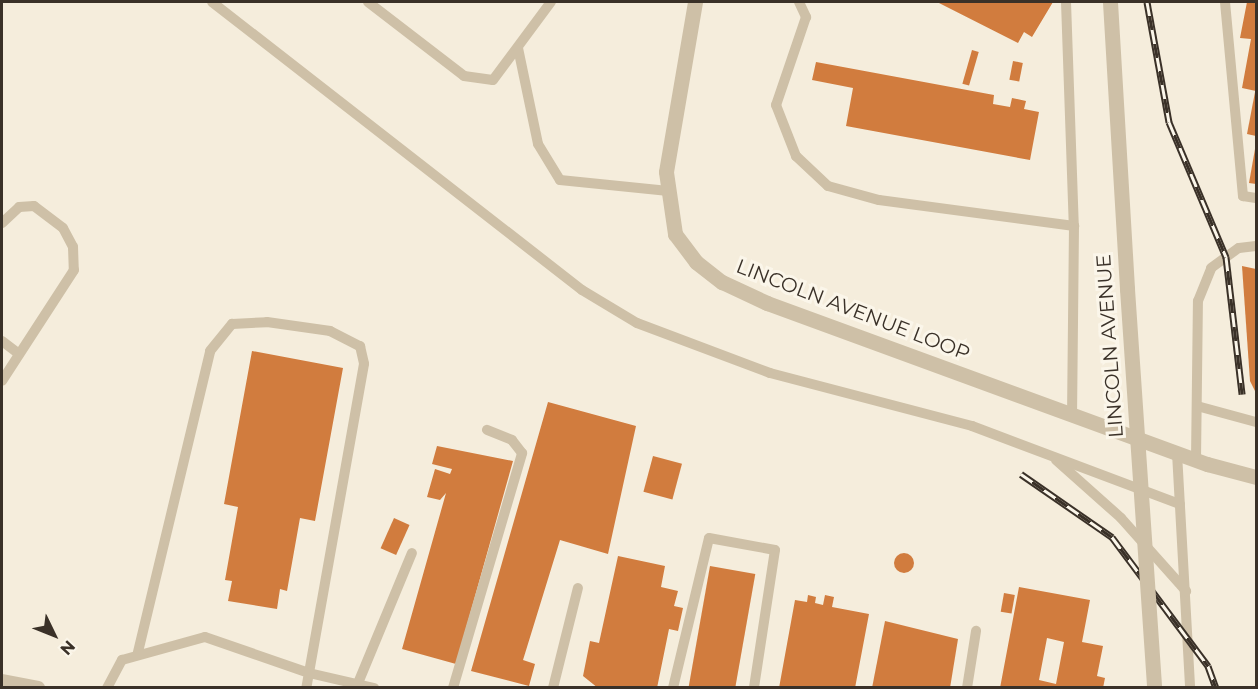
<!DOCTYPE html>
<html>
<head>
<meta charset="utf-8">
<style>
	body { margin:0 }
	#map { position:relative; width:1258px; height:689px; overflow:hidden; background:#f5eddc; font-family:Montserrat,sans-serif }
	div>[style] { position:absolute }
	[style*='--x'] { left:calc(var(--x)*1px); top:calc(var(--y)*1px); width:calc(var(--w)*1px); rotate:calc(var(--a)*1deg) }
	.building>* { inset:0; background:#d17c3e; transform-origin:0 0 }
	.round { border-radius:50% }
	.service>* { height:10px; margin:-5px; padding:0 5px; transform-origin:5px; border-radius:5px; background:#cec0a7 }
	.minor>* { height:15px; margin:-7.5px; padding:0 7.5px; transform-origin:7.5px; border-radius:7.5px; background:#cec0a7 }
	.tertiary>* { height:15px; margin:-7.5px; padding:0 7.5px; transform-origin:7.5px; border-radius:7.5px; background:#cec0a7 }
	.rail>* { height:7px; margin-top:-3.5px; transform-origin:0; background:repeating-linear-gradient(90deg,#fbf6ea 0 14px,#3a3128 0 28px); box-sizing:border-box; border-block:2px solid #3a3128 }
	.tertiary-bridge>* { height:15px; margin:-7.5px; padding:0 7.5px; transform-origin:7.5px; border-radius:7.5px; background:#cec0a7 }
	span { translate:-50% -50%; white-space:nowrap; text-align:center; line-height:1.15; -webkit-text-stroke:6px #fbf6ea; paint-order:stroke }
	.street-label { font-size:20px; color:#3a3128 }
	.frame { position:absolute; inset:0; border:3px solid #3a3128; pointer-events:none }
	.north { position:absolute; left:24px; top:605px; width:60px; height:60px; -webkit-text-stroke:4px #fbf6ea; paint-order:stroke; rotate:133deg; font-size:16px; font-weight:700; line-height:24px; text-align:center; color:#3a3128 }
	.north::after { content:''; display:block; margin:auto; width:21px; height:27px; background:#3a3128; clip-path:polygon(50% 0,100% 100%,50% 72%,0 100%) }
</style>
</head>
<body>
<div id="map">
	<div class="building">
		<div style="clip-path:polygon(937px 2px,1053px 2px,1032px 37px,1024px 32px,1018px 43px)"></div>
		<div style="clip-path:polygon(1247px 2px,1256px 2px,1256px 91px,1242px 88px,1251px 39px,1240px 38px)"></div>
		<div style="left:972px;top:50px;width:7px;height:35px;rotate:16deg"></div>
		<div style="left:1013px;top:61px;width:10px;height:19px;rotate:11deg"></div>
		<div style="clip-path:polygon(816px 62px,994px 95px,993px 104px,1010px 107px,1012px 98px,1026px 101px,1024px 109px,1039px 112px,1030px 160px,846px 126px,853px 88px,812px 80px)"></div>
		<div style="clip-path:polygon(1255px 92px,1256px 92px,1256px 136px,1247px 134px)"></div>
		<div style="clip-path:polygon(1255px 149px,1256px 149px,1256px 184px,1249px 183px)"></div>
		<div style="clip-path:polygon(1242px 266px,1256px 269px,1256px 393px,1250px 381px)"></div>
		<div style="clip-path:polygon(252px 351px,343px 368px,315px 521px,300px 518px,287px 591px,280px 589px,277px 609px,228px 601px,232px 581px,225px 580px,238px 507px,224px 504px)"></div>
		<div style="clip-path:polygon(548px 402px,636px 426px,608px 554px,560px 540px,523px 660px,535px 664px,529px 686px,471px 671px)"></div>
		<div style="clip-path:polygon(437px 446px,513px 461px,456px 664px,402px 649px,446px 493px,440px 500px,427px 497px,435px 469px,450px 474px,452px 469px,432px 464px)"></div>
		<div style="left:653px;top:456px;width:30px;height:37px;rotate:15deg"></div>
		<div style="left:394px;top:518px;width:17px;height:33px;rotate:24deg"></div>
		<div class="round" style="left:894px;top:553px;width:20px;height:20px"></div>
		<div style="clip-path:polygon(618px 556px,665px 566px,661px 587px,678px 591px,674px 606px,683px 608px,678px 631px,669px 629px,657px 688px,598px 688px,583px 676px,590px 641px,599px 643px)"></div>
		<div style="left:710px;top:566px;width:46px;height:124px;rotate:10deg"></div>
		<div style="clip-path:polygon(evenodd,1019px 587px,1090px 600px,1082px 642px,1103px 646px,1097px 676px,1105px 678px,1103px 688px,1000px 688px,1019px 587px,1047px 638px,1064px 642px,1056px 684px,1039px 680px,1047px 638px)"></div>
		<div style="left:1004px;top:593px;width:11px;height:19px;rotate:10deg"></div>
		<div style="clip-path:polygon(808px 595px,816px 597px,815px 603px,823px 605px,825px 595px,834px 597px,832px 607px,869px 614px,855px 688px,779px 688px,795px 600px,807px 602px)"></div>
		<div style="clip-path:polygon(885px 621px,958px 639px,950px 688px,872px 688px)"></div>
	</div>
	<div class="service">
		<div style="--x:212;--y:2;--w:469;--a:37.9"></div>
		<div style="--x:582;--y:290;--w:64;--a:31"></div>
		<div style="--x:637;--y:323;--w:142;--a:20.6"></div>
		<div style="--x:770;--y:373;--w:209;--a:14.7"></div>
		<div style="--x:972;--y:426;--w:222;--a:20.6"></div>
		<div style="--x:368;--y:2;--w:121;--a:37.6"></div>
		<div style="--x:464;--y:76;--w:29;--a:8"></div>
		<div style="--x:493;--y:80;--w:97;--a:-53.4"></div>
		<div style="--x:799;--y:2;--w:17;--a:65"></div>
		<div style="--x:806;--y:17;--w:93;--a:108.8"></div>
		<div style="--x:776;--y:105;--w:55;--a:68.6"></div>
		<div style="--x:796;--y:156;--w:44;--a:43.2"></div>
		<div style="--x:828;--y:186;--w:53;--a:15.4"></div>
		<div style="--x:879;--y:200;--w:197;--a:7.6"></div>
		<div style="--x:1066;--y:2;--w:224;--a:88"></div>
		<div style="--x:1074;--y:226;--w:189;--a:90.6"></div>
		<div style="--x:1225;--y:2;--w:195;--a:84.7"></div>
		<div style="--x:1243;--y:196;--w:13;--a:9"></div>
		<div style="--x:518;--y:48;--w:98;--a:78.2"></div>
		<div style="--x:538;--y:144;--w:42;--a:58.6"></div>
		<div style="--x:560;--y:180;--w:109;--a:5.8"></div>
		<div style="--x:2;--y:223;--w:23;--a:-43"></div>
		<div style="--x:19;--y:207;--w:15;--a:-4"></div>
		<div style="--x:34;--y:206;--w:36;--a:37"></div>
		<div style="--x:63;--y:228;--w:21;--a:62"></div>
		<div style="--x:73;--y:247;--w:23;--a:88"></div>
		<div style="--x:74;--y:270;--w:132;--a:123"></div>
		<div style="--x:2;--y:341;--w:21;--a:37"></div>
		<div style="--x:1197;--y:406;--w:61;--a:15.2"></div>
		<div style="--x:1177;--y:453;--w:235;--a:86.8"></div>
		<div style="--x:1056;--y:460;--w:87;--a:41.7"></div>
		<div style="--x:1121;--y:518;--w:98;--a:48.3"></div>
		<div style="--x:1196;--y:460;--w:159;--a:-89.3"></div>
		<div style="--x:1198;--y:301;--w:35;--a:-68"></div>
		<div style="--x:1211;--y:268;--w:34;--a:-36"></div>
		<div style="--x:1239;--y:248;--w:17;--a:-7"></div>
		<div style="--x:138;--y:652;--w:309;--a:-76.5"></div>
		<div style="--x:210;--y:351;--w:35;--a:-51"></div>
		<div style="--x:232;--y:324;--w:35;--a:-3"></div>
		<div style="--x:267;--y:322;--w:64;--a:8.1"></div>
		<div style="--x:330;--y:331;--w:34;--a:27"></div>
		<div style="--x:360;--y:346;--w:18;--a:77"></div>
		<div style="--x:364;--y:364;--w:329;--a:100.1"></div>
		<div style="--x:107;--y:688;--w:32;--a:-62"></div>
		<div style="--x:122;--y:660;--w:86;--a:-15.5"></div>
		<div style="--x:205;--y:637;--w:110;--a:19.1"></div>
		<div style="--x:309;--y:673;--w:67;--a:13"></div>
		<div style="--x:356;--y:688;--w:146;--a:-67.5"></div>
		<div style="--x:453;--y:688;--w:245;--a:-73.6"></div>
		<div style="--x:522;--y:453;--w:16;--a:-128"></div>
		<div style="--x:512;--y:440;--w:27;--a:-158"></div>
		<div style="--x:553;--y:688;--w:103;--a:-76"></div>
		<div style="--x:673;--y:688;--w:154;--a:-76.5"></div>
		<div style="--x:709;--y:538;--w:67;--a:10.3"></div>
		<div style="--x:775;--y:550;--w:140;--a:98.7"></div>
		<div style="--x:967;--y:688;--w:58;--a:-81"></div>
	</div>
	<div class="minor">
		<div style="--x:695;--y:2;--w:172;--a:99.7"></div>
		<div style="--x:666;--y:172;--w:63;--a:81.7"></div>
		<div style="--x:675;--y:234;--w:35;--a:53"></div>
		<div style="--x:696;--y:262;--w:33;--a:38"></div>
		<div style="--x:722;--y:282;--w:50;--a:25"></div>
		<div style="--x:767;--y:303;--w:469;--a:20.1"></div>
		<div style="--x:1207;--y:464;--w:51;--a:14.9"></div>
	</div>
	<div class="tertiary">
		<div style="--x:1110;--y:2;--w:288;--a:86.6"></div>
		<div style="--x:2;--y:681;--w:36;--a:11"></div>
	</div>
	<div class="rail">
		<div style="--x:1147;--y:2;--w:122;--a:79.6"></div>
		<div style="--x:1169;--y:122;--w:147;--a:67.1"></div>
		<div style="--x:1226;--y:257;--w:138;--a:83.3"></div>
		<div style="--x:1021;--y:474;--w:111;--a:34.7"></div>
		<div style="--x:1112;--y:537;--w:161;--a:53.3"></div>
		<div style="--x:1208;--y:666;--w:23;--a:70"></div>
	</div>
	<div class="tertiary-bridge">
		<div style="--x:1127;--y:289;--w:400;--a:86.1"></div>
	</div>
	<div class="street-label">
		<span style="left:853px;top:310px;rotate:21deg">LINCOLN AVENUE LOOP</span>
		<span style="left:1110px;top:346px;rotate:-94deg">LINCOLN AVENUE</span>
	</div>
	<div class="frame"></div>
	<div class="north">N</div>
</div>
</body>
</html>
